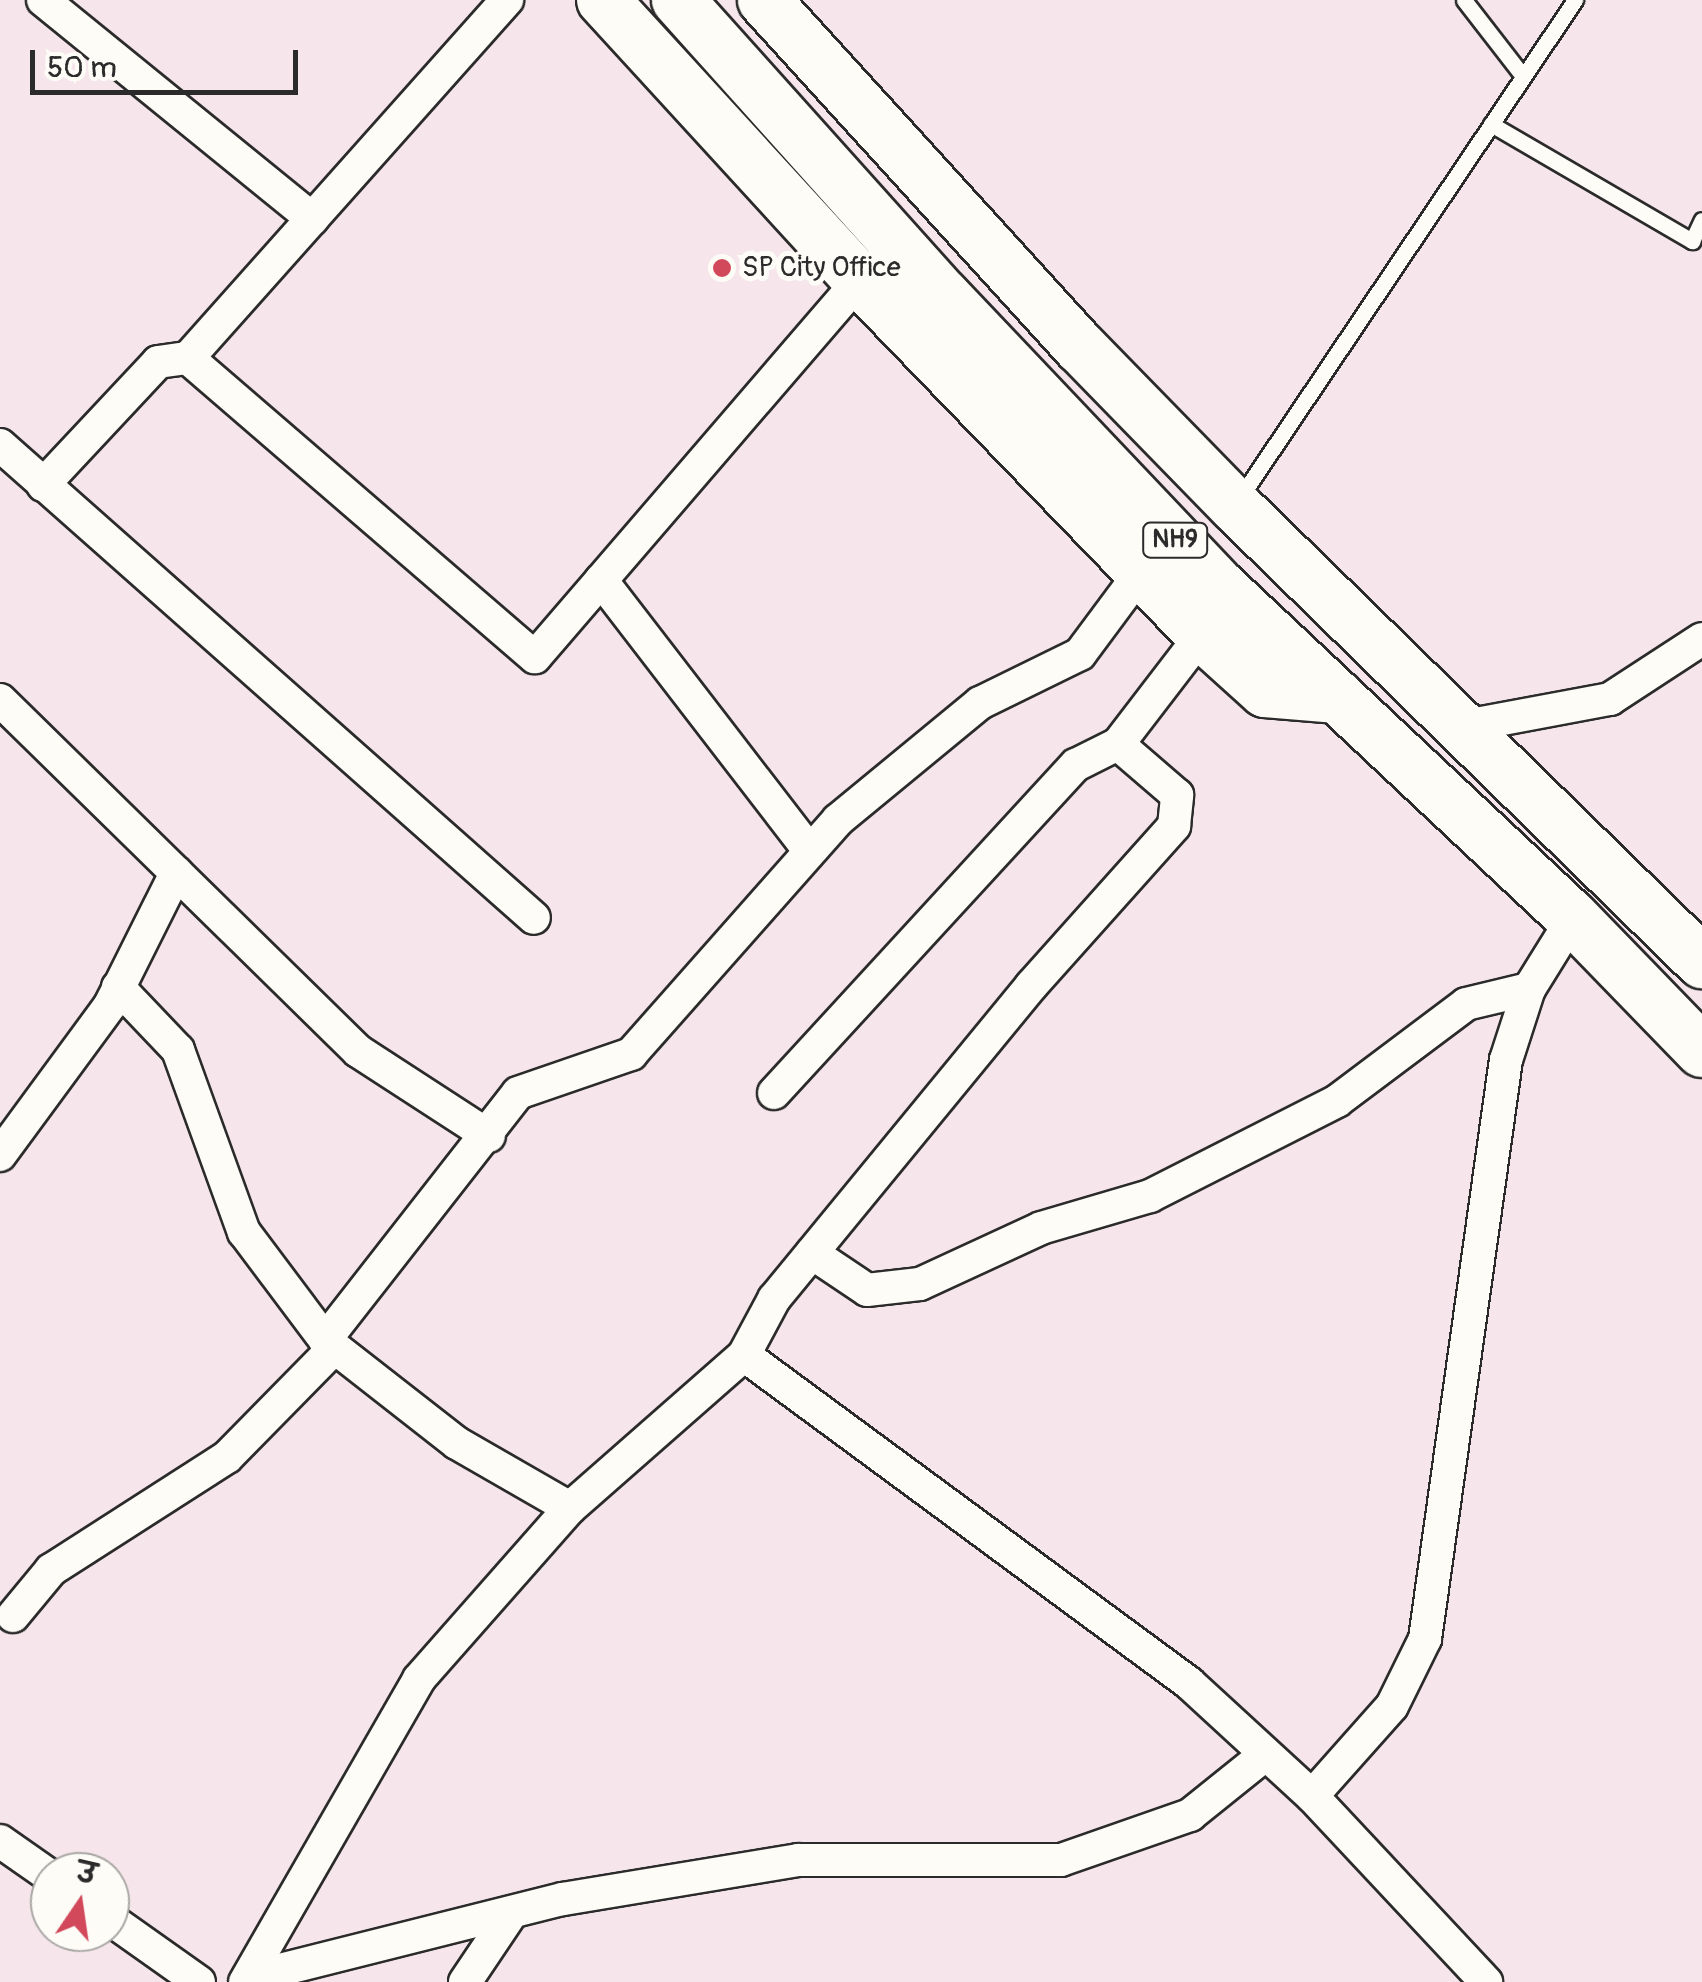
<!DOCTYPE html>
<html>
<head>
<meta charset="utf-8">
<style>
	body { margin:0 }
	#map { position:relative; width:1702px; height:1982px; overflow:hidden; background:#f6e6eb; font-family:Pangolin,"Playpen Sans Deva",sans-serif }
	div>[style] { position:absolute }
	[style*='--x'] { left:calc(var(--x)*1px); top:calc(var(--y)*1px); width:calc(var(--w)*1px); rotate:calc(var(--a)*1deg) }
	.roads { filter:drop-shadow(2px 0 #2b2b2b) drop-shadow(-2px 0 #2b2b2b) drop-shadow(0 2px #2b2b2b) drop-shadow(0 -2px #2b2b2b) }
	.service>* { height:15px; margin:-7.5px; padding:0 7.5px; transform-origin:7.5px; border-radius:7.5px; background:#fdfcf7 }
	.minor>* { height:32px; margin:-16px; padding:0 16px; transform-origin:16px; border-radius:16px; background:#fdfcf7 }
	.trunk>* { height:52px; margin:-26px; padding:0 26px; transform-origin:26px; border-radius:26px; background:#fdfcf7 }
	.dots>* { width:28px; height:28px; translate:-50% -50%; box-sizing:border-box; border:5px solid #fdfcf7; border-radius:50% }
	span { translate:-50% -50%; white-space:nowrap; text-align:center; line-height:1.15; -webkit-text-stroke:10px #fdfcf7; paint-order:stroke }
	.shield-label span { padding:2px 8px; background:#fdfcf7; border:2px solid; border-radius:8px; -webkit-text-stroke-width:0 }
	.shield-label { font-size:25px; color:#2b2b2b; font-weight:700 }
	.poi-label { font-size:28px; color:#2b2b2b }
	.left { translate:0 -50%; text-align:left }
	.north { position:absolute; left:30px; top:1852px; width:100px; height:100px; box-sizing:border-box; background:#fdfcf7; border:2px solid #a9a8a5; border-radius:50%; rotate:13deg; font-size:28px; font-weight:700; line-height:40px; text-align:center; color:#2b2b2b }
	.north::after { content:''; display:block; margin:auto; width:35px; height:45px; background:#d1495b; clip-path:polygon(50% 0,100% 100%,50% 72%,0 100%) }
	.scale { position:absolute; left:30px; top:50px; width:268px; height:45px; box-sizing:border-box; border:5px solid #2b2b2b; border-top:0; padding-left:12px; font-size:30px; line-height:35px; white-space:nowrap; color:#2b2b2b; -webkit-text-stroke:8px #fdfcf7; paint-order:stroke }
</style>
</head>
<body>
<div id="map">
	<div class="roads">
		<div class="service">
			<div style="--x:1464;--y:0;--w:96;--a:52.2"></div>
			<div style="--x:1491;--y:124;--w:233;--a:30.2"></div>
			<div style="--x:1692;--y:241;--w:23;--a:-65"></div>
			<div style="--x:1239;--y:499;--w:602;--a:-56.05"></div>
		</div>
		<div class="minor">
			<div style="--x:43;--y:0;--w:347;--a:39.1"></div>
			<div style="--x:188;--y:358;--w:458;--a:40.8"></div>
			<div style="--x:535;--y:657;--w:512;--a:-49.28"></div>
			<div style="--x:0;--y:445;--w:713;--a:41.53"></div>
			<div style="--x:43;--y:485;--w:168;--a:-46.9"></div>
			<div style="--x:158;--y:362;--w:30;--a:-8"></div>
			<div style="--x:188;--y:358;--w:480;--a:-48.3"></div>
			<div style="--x:601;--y:580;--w:342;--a:52.4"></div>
			<div style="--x:0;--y:700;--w:501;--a:44.43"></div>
			<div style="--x:358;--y:1051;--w:156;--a:33"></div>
			<div style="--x:1460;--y:727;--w:153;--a:-10.6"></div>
			<div style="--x:1610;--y:699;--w:110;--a:-33.1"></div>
			<div style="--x:118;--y:987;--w:87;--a:46.4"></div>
			<div style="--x:178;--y:1050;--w:194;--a:70.1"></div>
			<div style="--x:244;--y:1232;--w:135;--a:53.1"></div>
			<div style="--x:325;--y:1340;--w:167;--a:38"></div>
			<div style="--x:457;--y:1443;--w:130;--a:29.9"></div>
			<div style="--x:774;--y:1093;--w:446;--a:-47.4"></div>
			<div style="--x:1076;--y:765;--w:47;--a:-26.6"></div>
			<div style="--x:0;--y:1155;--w:186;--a:-53.7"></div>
			<div style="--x:110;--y:1005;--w:148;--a:-63.4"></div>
			<div style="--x:812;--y:1253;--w:66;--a:33.9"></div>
			<div style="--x:867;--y:1290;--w:53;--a:-6.5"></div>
			<div style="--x:920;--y:1284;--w:133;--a:-24.8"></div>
			<div style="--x:1041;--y:1228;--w:114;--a:-16.4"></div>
			<div style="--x:1150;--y:1196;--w:210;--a:-26.9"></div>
			<div style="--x:1337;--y:1101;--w:161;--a:-36.9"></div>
			<div style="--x:1466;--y:1004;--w:65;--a:-13.4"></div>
			<div style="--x:325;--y:1340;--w:313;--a:-52"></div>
			<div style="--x:518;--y:1093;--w:120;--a:-19"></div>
			<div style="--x:631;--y:1054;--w:312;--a:-48.5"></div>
			<div style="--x:838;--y:820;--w:184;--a:-39.5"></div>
			<div style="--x:980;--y:703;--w:111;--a:-26.1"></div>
			<div style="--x:1080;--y:654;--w:121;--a:-53.4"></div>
			<div style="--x:744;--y:1355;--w:553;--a:36.39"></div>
			<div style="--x:1189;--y:1683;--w:167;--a:42.6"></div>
			<div style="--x:1312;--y:1796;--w:255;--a:46.9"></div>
			<div style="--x:13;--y:1616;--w:60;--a:-50.4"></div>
			<div style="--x:51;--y:1570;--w:209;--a:-32.7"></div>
			<div style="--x:227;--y:1457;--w:153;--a:-45.5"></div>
			<div style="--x:1312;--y:1796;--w:120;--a:-48.4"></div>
			<div style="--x:1392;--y:1706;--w:75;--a:-63.8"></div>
			<div style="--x:1425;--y:1639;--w:585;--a:-82.04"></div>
			<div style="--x:1506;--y:1060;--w:75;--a:-72.1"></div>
			<div style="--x:1529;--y:989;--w:84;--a:-58.2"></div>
			<div style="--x:0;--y:1841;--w:61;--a:35"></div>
			<div style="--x:110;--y:1919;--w:109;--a:35.3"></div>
			<div style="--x:248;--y:1978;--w:325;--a:-14.1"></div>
			<div style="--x:563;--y:1899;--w:238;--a:-9.4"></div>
			<div style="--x:798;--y:1860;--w:263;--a:0"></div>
			<div style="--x:1061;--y:1860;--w:137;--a:-19.2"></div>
			<div style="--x:1190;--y:1815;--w:97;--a:-38.8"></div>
			<div style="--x:245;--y:1982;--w:349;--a:-60.1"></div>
			<div style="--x:419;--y:1679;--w:228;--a:-48.6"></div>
			<div style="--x:570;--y:1508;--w:232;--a:-41.3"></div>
			<div style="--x:744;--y:1355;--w:64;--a:-61.8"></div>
			<div style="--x:774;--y:1299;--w:405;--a:-50.6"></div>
			<div style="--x:1031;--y:986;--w:215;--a:-48.2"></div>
			<div style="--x:1174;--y:826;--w:31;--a:-84"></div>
			<div style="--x:1177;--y:795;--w:78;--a:-139.2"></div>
			<div style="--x:1118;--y:744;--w:156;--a:-52.5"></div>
			<div style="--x:465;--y:1982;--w:84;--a:-56.1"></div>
		</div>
		<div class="trunk">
			<div style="--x:603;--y:0;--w:380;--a:47.5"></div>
			<div style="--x:860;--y:280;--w:492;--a:46"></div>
			<div style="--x:1202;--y:634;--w:85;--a:42.1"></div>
			<div style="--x:1265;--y:691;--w:73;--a:4.7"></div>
			<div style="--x:678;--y:0;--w:398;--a:48.1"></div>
			<div style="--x:944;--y:296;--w:394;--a:46.5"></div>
			<div style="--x:1215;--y:582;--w:491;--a:43.2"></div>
			<div style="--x:1573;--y:918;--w:185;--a:45.9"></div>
			<div style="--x:764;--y:0;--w:469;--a:47.7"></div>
			<div style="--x:1080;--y:347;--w:222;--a:45.7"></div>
			<div style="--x:1235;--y:506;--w:653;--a:44.32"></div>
		</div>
	</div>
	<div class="dots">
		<div style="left:722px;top:268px;background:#d1495b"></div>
	</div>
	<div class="shield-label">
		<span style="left:1175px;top:540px">NH9</span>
	</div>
	<div class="poi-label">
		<span class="left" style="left:742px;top:268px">SP City Office</span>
	</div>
	<div class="north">उ</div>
	<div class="scale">50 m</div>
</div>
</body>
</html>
